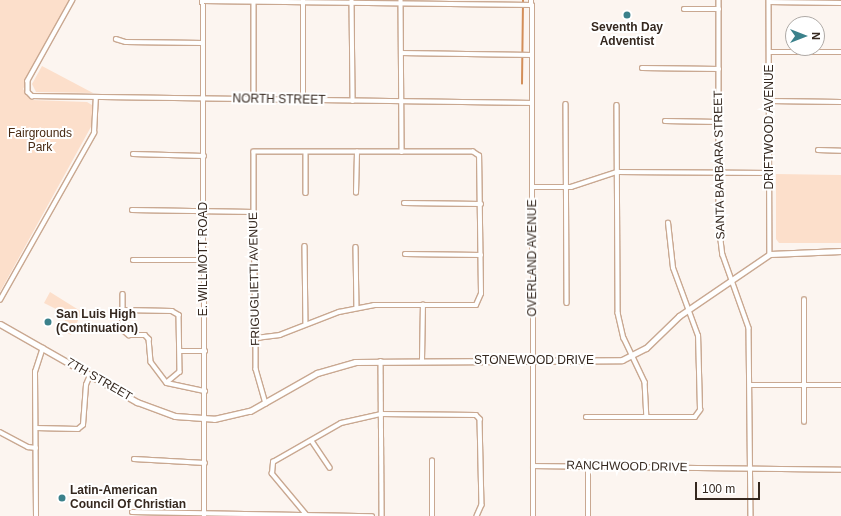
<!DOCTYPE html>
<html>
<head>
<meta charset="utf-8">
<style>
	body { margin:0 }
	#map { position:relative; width:841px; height:516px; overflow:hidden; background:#fcf5f0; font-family:Arial,sans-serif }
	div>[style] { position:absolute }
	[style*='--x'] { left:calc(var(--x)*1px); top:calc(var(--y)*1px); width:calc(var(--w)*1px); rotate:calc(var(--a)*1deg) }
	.green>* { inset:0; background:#fcdfcb }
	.stream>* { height:1.5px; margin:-0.75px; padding:0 0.75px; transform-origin:0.75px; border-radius:0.75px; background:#d38e59 }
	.roads { filter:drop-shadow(1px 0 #c9a891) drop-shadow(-1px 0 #c9a891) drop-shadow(0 1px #c9a891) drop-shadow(0 -1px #c9a891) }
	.street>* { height:3.5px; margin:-1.75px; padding:0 1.75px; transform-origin:1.75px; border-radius:1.75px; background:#fff }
	.secondary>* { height:5px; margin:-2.5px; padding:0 2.5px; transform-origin:2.5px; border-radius:2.5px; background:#fff }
	.dots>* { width:11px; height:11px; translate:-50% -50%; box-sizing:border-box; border:2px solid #fff; border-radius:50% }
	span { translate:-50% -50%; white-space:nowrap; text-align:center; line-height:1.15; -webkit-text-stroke:4px #fff; paint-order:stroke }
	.poi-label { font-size:12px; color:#35281f; font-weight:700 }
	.left { translate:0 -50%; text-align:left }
	.street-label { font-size:12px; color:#35281f }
	.park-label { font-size:12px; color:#482b14 }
	.north { position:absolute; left:785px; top:16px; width:40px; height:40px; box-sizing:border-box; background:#fff; border:1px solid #aea9a5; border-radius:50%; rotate:90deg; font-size:11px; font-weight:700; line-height:16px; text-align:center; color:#35281f }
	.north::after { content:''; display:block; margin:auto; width:14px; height:18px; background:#3b818b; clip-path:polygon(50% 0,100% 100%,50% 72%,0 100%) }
	.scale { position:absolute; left:695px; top:482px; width:65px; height:18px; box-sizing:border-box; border:2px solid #35281f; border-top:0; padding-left:5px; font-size:12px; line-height:14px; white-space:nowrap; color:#35281f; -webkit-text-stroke:3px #fff; paint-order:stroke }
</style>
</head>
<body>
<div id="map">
	<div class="green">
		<div style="clip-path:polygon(0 0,69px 0,23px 89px,32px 100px,87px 102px,92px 105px,92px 125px,0 292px)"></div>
		<div style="clip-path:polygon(42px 66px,93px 93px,36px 92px,32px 84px)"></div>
		<div style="clip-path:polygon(776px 174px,841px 175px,841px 243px,779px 243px,776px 239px)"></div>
		<div style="clip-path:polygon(50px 292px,82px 312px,71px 335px,60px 329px,68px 315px,44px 303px)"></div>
	</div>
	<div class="stream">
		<div style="--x:522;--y:84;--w:84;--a:-89.3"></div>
	</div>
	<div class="roads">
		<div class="street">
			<div style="--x:73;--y:0;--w:93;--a:119.1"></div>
			<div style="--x:28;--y:81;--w:11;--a:90"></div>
			<div style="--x:28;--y:92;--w:6;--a:45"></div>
			<div style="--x:32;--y:96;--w:500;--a:0.8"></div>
			<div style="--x:203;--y:0;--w:516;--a:89.78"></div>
			<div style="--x:352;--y:0;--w:101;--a:89.4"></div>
			<div style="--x:401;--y:0;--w:152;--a:89.6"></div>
			<div style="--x:532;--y:0;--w:516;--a:89.78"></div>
			<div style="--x:719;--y:0;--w:224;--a:90"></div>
			<div style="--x:719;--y:224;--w:31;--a:83"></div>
			<div style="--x:723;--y:255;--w:77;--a:70.4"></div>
			<div style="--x:749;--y:328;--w:188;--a:89.4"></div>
			<div style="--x:769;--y:0;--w:254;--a:89.8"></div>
			<div style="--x:203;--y:1;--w:329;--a:0.7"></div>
			<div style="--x:254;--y:1;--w:99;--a:90"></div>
			<div style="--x:769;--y:2;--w:72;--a:0.8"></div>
			<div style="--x:684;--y:9;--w:35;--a:0"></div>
			<div style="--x:116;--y:39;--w:10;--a:17"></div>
			<div style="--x:126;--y:42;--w:77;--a:0.7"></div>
			<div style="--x:770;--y:52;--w:71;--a:0"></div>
			<div style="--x:401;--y:53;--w:131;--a:0.9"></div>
			<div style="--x:642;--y:68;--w:77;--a:0.7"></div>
			<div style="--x:303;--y:101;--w:101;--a:-90"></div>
			<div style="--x:770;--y:101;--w:71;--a:0.8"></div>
			<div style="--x:566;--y:104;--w:199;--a:89.7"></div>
			<div style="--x:617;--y:105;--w:208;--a:89.7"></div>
			<div style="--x:618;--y:313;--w:26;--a:77"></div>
			<div style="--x:624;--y:338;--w:49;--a:64.5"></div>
			<div style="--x:645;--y:382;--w:35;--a:87"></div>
			<div style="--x:665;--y:121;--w:54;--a:1.1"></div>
			<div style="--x:818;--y:150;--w:23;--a:2"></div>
			<div style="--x:306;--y:152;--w:41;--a:90"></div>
			<div style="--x:133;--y:154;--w:71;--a:1.6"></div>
			<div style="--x:533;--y:187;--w:38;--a:0"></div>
			<div style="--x:571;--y:187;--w:48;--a:-18.1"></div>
			<div style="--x:617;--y:172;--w:153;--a:0.4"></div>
			<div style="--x:356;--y:193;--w:41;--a:-88.6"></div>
			<div style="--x:404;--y:203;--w:77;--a:0.7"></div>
			<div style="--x:132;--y:210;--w:122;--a:0.9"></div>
			<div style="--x:305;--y:246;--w:77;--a:89.3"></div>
			<div style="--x:356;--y:247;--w:61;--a:89.1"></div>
			<div style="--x:405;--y:254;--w:76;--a:0.8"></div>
			<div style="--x:133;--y:260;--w:71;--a:0"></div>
			<div style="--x:123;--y:294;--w:36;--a:90"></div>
			<div style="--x:123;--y:330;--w:8;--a:40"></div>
			<div style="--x:129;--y:335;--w:16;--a:0"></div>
			<div style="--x:145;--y:335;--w:6;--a:45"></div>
			<div style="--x:149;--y:339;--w:23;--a:85"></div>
			<div style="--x:151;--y:362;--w:26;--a:53"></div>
			<div style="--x:167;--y:383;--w:39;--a:12"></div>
			<div style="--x:0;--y:300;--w:192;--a:-60.6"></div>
			<div style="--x:94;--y:133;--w:35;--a:-87"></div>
			<div style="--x:123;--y:310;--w:49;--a:1.2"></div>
			<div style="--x:172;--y:311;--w:8;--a:30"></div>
			<div style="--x:179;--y:315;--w:57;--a:89"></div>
			<div style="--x:180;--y:372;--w:17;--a:140"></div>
			<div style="--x:256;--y:338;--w:24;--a:-7"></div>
			<div style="--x:280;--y:335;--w:63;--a:-21.3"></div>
			<div style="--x:339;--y:312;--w:36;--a:-11"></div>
			<div style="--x:374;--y:305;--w:102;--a:0"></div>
			<div style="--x:476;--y:305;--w:12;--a:-66"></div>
			<div style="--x:481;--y:294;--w:138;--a:-90.8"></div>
			<div style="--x:479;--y:156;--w:7;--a:-146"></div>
			<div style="--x:473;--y:152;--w:219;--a:180"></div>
			<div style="--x:254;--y:152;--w:60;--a:90"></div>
			<div style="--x:254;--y:212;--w:126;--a:89.1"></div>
			<div style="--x:256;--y:338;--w:31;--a:90"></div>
			<div style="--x:256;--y:369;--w:36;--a:74"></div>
			<div style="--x:180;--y:351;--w:25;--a:0"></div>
			<div style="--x:422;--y:360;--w:55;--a:-89"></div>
			<div style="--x:381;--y:361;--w:155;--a:89.6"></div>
			<div style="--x:751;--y:385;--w:90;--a:0"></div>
			<div style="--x:586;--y:417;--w:109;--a:0"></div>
			<div style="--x:695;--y:417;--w:9;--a:-54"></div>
			<div style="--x:700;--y:410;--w:74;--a:-91.5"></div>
			<div style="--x:698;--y:336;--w:72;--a:-110.2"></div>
			<div style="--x:673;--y:268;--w:45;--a:-96.3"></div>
			<div style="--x:804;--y:422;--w:122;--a:-90"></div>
			<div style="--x:36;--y:428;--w:42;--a:1.4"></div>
			<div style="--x:78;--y:429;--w:6;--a:-39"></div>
			<div style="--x:83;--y:425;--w:40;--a:-85.7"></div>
			<div style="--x:86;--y:385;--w:11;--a:-68"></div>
			<div style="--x:0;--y:432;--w:32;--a:28"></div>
			<div style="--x:28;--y:447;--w:8;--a:7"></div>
			<div style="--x:312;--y:441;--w:32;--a:56"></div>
			<div style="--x:134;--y:459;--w:71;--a:3.2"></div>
			<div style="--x:533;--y:466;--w:308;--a:0.7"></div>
			<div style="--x:588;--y:467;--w:49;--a:90"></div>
			<div style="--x:132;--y:512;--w:240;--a:1"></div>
			<div style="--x:36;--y:516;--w:144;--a:-90.4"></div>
			<div style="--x:35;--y:372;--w:25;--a:-72"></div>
			<div style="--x:307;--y:516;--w:55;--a:-129.8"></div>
			<div style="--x:272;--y:474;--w:12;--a:-85"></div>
			<div style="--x:273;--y:462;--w:78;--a:-29.8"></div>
			<div style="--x:341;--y:423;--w:41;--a:-12.7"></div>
			<div style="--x:381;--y:414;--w:95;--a:0.6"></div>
			<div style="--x:476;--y:415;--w:6;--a:45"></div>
			<div style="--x:480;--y:419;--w:86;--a:88.7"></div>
			<div style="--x:482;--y:505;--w:12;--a:114"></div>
			<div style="--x:432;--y:516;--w:55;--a:-90"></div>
		</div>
		<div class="secondary">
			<div style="--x:0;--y:324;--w:158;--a:29.7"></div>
			<div style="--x:137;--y:402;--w:40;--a:20.2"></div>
			<div style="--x:175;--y:416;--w:39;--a:4"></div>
			<div style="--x:214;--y:419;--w:37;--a:-13"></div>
			<div style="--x:250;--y:411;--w:77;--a:-29.6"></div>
			<div style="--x:317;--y:373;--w:40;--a:-16"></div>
			<div style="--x:355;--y:362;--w:267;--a:-0.4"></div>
			<div style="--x:622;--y:360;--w:27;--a:-27"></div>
			<div style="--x:646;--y:348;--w:46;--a:-44.1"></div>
			<div style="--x:679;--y:316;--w:110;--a:-34.3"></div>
			<div style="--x:770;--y:254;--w:71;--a:-2.4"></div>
		</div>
	</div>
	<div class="dots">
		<div style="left:627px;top:15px;background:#3b818b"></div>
		<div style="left:48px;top:322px;background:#3b818b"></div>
		<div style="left:62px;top:498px;background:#3b818b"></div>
	</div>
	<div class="poi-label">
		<span style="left:627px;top:35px">Seventh Day<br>Adventist</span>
		<span class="left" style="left:56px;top:322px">San Luis High<br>(Continuation)</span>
		<span class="left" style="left:70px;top:498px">Latin-American<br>Council Of Christian</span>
	</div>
	<div class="street-label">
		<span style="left:279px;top:100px;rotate:1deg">NORTH STREET</span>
		<span style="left:770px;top:127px;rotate:-90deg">DRIFTWOOD AVENUE</span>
		<span style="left:720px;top:165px;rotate:-91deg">SANTA BARBARA STREET</span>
		<span style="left:533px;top:258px;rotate:-90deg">OVERLAND AVENUE</span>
		<span style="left:204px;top:259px;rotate:-90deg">E. WILLMOTT ROAD</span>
		<span style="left:255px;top:279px;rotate:-91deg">FRIGUGLIETTI AVENUE</span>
		<span style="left:534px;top:361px">STONEWOOD DRIVE</span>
		<span style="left:99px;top:380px;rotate:30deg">7TH STREET</span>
		<span style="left:627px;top:467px;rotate:1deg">RANCHWOOD DRIVE</span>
	</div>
	<div class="park-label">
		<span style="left:40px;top:141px">Fairgrounds<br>Park</span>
	</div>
	<div class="north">N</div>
	<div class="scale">100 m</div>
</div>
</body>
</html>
